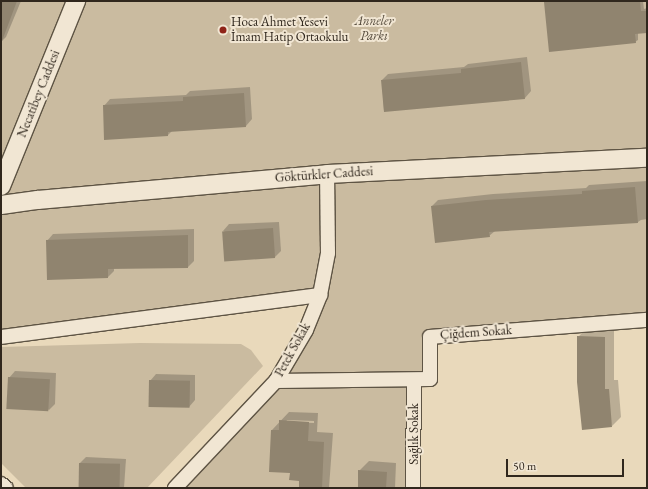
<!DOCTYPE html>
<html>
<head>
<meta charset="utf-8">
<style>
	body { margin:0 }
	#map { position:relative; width:648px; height:489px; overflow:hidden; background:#e9d9bb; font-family:"EB Garamond",serif }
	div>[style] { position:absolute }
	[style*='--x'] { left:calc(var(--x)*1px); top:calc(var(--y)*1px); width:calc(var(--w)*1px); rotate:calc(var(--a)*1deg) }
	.green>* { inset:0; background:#cabba0 }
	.shadow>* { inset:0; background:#0003 }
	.building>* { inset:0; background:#90846f; transform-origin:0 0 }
	.roads { filter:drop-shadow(1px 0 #5e5444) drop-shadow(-1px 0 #5e5444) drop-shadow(0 1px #5e5444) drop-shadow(0 -1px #5e5444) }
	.minor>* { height:14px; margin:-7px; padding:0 7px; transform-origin:7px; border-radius:7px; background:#f1e6d3 }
	.tertiary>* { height:18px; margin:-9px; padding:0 9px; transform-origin:9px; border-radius:9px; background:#f1e6d3 }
	.dots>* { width:11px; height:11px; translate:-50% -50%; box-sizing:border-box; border:2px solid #f1e6d3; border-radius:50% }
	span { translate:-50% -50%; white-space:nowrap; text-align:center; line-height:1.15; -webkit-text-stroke:4px #f1e6d3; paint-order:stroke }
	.park-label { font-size:13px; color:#564c3e; font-style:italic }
	.poi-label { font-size:13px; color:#30271d }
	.left { translate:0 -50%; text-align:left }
	.street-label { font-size:13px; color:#30271d }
	.frame { position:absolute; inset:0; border:2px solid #30271d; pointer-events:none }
	.scale { position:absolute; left:506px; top:459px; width:118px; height:18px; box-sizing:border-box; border:2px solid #30271d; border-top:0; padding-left:5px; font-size:12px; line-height:14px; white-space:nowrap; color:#30271d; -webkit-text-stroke:3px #f1e6d3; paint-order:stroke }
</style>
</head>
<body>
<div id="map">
	<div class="green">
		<div style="clip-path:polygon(1px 1px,647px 1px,647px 320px,430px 337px,430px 379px,414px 380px,413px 488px,175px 488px,276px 381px,320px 295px,1px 337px)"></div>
		<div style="clip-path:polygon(140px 343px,241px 344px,251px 350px,263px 366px,147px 488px,26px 488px,1px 463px,1px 347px)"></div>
	</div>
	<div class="shadow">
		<div style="clip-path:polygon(1px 1px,21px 1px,6px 37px,1px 42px)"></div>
		<div style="clip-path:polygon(546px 1px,643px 1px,644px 9px,647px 8px,647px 32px,638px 33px,638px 40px,635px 42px,545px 2px)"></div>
		<div style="clip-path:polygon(527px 57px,531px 91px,525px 98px,384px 111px,382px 80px,388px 74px,464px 67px,468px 64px)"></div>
		<div style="clip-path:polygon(250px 87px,252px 119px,246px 126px,172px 131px,168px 135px,104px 106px,110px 99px,186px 95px,190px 91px)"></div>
		<div style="clip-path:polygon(647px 181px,647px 219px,641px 220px,638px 222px,495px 231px,489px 236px,432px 206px,438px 200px,493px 194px,586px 188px,589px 185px)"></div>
		<div style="clip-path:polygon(279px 222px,281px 251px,275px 257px,223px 231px,229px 224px)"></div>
		<div style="clip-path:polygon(194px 229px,194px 261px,188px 267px,114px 268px,114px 271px,108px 277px,47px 241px,53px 234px)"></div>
		<div style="clip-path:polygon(588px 327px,614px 328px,614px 380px,618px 380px,621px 417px,612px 426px,578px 337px)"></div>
		<div style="clip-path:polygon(15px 371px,56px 373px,55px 404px,49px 410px,9px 378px)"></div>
		<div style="clip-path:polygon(156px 374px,195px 375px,195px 400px,189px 407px,150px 381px)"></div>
		<div style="clip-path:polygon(evenodd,289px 412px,318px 413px,317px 432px,333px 433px,329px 488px,300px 488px,300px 480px,291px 472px,272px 430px,289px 412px,287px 420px,314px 421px,314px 423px,286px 422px,287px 420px)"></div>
		<div style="clip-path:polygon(86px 457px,126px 459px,124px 488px,79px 488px,80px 463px)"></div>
		<div style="clip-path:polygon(369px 461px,396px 463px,395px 488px,359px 488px,359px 471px)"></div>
	</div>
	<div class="building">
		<div style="clip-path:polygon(1px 1px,17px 1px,2px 41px,1px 41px)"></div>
		<div style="clip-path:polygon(553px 1px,640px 1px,641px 11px,647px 11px,647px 33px,635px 34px,636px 43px,549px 52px,544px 2px)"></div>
		<div style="clip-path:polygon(521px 62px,525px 99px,384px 112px,381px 80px,461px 73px,461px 69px)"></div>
		<div style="clip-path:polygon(244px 93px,246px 127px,168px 132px,168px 136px,104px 140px,103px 105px,183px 101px,183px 97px)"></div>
		<div style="clip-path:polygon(635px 187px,638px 223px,489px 232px,490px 237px,435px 243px,431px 206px,486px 200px,582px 194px,582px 191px)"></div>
		<div style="left:273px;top:228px;width:30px;height:51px;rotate:86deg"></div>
		<div style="clip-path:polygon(188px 235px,188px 268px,108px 269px,108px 278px,47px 280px,46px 240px)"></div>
		<div style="clip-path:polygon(577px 336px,605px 337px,605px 389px,609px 389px,612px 427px,582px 430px,577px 382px)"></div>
		<div style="left:8px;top:377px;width:42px;height:32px;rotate:3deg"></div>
		<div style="left:149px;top:380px;width:41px;height:27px;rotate:1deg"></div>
		<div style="clip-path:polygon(279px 420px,309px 422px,308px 441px,324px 442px,322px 488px,299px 488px,299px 481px,289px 480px,290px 473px,269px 472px,271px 430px,279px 430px)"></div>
		<div style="left:79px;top:463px;width:41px;height:25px;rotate:1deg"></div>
		<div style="clip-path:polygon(358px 470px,387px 472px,386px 488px,358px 488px)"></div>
	</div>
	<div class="roads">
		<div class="minor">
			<div style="--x:1;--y:337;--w:322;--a:-7.5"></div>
			<div style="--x:276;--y:381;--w:154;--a:-0.7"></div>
			<div style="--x:430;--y:379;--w:42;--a:-90"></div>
			<div style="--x:430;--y:337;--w:218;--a:-4.5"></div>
			<div style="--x:1;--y:484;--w:6;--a:39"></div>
			<div style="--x:175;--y:488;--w:147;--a:-46.7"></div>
			<div style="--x:276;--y:381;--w:59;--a:-59.5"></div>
			<div style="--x:306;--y:330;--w:38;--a:-68"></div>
			<div style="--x:320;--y:295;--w:43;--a:-79.2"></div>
			<div style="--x:328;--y:253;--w:79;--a:-90.7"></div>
			<div style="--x:413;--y:488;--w:108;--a:-89.5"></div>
		</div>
		<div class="tertiary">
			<div style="--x:1;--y:186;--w:200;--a:-67.9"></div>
			<div style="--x:1;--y:205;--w:37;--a:-8"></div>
			<div style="--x:38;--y:200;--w:290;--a:-5.1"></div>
			<div style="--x:327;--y:174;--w:320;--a:-2.9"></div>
		</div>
	</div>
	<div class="dots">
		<div style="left:223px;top:30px;background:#8f2418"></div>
	</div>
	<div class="park-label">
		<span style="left:374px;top:29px">Anneler<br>Parkı</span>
	</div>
	<div class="poi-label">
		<span class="left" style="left:231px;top:30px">Hoca Ahmet Yesevi<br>İmam Hatip Ortaokulu</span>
	</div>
	<div class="street-label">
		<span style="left:39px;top:94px;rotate:-68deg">Necatibey Caddesi</span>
		<span style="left:324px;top:175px;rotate:-4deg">Göktürkler Caddesi</span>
		<span style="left:476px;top:333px;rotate:-4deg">Çiğdem Sokak</span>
		<span style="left:293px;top:350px;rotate:-61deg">Petek Sokak</span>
		<span style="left:414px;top:434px;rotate:-90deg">Sağlık Sokak</span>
	</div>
	<div class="frame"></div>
	<div class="scale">50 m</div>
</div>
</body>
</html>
